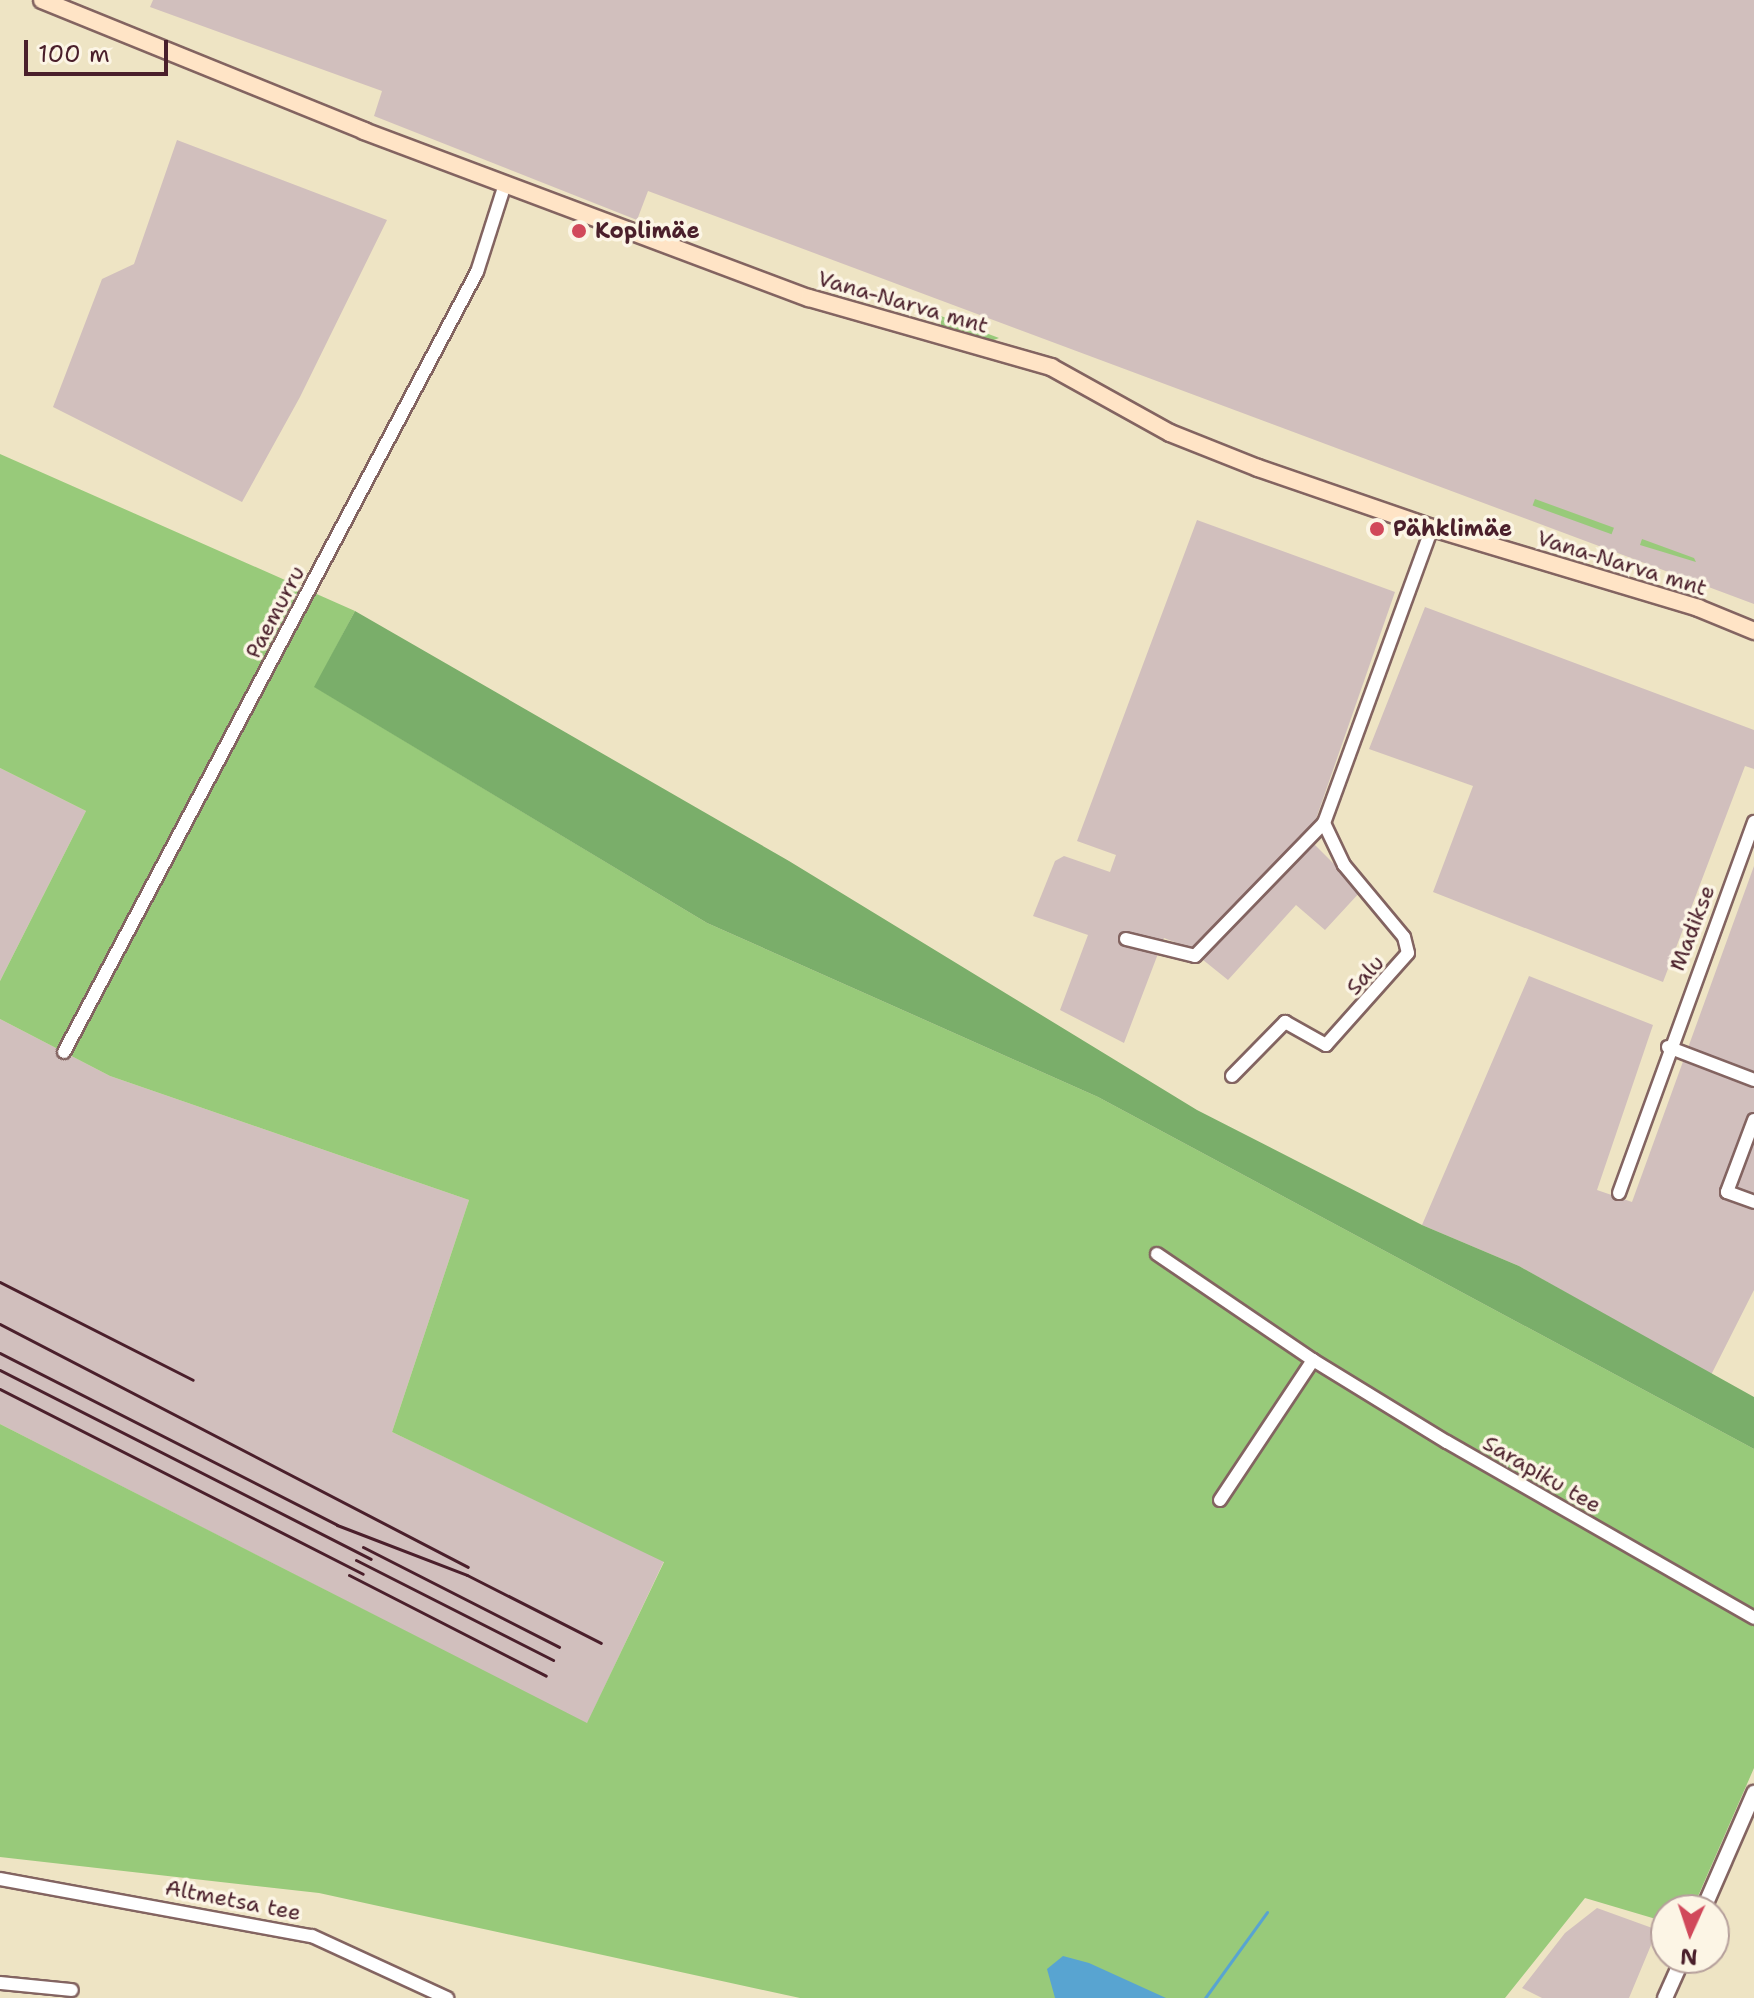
<!DOCTYPE html>
<html>
<head>
<meta charset="utf-8">
<style>
	body { margin:0 }
	#map { position:relative; width:1754px; height:1998px; overflow:hidden; background:#eee4c4; font-family:"Shantell Sans",sans-serif }
	div>[style] { position:absolute }
	[style*='--x'] { left:calc(var(--x)*1px); top:calc(var(--y)*1px); width:calc(var(--w)*1px); rotate:calc(var(--a)*1deg) }
	.industrial>* { inset:0; background:#d1bfbd }
	.green>* { inset:0; background:#98ca7a; transform-origin:0 0 }
	.forest>* { inset:0; background:#7aae6a }
	.water>* { inset:0; background:#58a4d1 }
	.stream>* { height:3px; margin:-1.5px; padding:0 1.5px; transform-origin:1.5px; border-radius:1.5px; background:#58a4d1 }
	.roads { filter:drop-shadow(2px 0 #836461) drop-shadow(-2px 0 #836461) drop-shadow(0 2px #836461) drop-shadow(0 -2px #836461) }
	.minor>* { height:12px; margin:-6px; padding:0 6px; transform-origin:6px; border-radius:6px; background:#fff }
	.tertiary>* { height:14px; margin:-7px; padding:0 7px; transform-origin:7px; border-radius:7px; background:#fff }
	.secondary>* { height:16px; margin:-8px; padding:0 8px; transform-origin:8px; border-radius:8px; background:#ffe4c6 }
	.rail>* { height:3px; margin:-1.5px; padding:0 1.5px; transform-origin:1.5px; border-radius:1.5px; background:#4a1f2b }
	.dots>* { width:22px; height:22px; translate:-50% -50%; box-sizing:border-box; border:4px solid #fcf5e5; border-radius:50% }
	span { translate:-50% -50%; white-space:nowrap; text-align:center; line-height:1.15; -webkit-text-stroke:7px #fcf5e5; paint-order:stroke }
	.poi-label { font-size:22px; color:#4a1f2b; font-weight:700 }
	.left { translate:0 -50%; text-align:left }
	.street-label { font-size:22px; color:#4a1f2b }
	.north { position:absolute; left:1650px; top:1894px; width:80px; height:80px; box-sizing:border-box; background:#fcf5e5; border:2px solid #b59f9b; border-radius:50%; rotate:183deg; font-size:22px; font-weight:700; line-height:32px; text-align:center; color:#4a1f2b }
	.north::after { content:''; display:block; margin:auto; width:28px; height:36px; background:#d1495b; clip-path:polygon(50% 0,100% 100%,50% 72%,0 100%) }
	.scale { position:absolute; left:24px; top:40px; width:144px; height:36px; box-sizing:border-box; border:4px solid #4a1f2b; border-top:0; padding-left:10px; font-size:24px; line-height:28px; white-space:nowrap; color:#4a1f2b; -webkit-text-stroke:6px #fcf5e5; paint-order:stroke }
</style>
</head>
<body>
<div id="map">
	<div class="industrial">
		<div style="clip-path:polygon(153px 0,1754px 0,1754px 604px,648px 191px,637px 220px,374px 116px,382px 91px,150px 7px)"></div>
		<div style="clip-path:polygon(177px 140px,387px 220px,300px 397px,242px 502px,53px 407px,102px 279px,134px 264px)"></div>
		<div style="clip-path:polygon(1197px 520px,1395px 592px,1309px 839px,1361px 891px,1325px 930px,1296px 905px,1228px 980px,1187px 947px,1164px 938px,1124px 1043px,1060px 1010px,1088px 935px,1033px 916px,1055px 861px,1064px 856px,1110px 872px,1116px 855px,1077px 841px)"></div>
		<div style="clip-path:polygon(1425px 607px,1754px 730px,1754px 769px,1745px 766px,1663px 982px,1433px 892px,1473px 786px,1369px 749px)"></div>
		<div style="clip-path:polygon(0 768px,86px 811px,0 981px)"></div>
		<div style="clip-path:polygon(1754px 866px,1754px 1290px,1711px 1375px,1519px 1266px,1422px 1225px,1529px 976px,1653px 1025px,1597px 1190px,1632px 1202px)"></div>
		<div style="clip-path:polygon(0 1019px,110px 1076px,469px 1200px,392px 1432px,664px 1561px,587px 1724px,0 1424px)"></div>
		<div style="clip-path:polygon(1597px 1908px,1666px 1933px,1666px 1940px,1654px 1938px,1629px 1998px,1542px 1998px,1522px 1988px,1565px 1933px)"></div>
	</div>
	<div class="green">
		<div style="clip-path:polygon(941px 316px,999px 338px,991px 341px,941px 328px)"></div>
		<div style="clip-path:polygon(0 454px,355px 611px,315px 687px,707px 923px,1098px 1097px,1754px 1449px,1754px 1768px,1692px 1910px,1666px 1910px,1666px 1922px,1585px 1898px,1505px 1998px,800px 1998px,319px 1893px,0 1857px,0 1424px,587px 1723px,664px 1562px,392px 1432px,469px 1200px,110px 1076px,0 1019px,0 981px,86px 811px,0 768px)"></div>
		<div style="left:1535px;top:499px;width:84px;height:7px;rotate:20deg"></div>
		<div style="clip-path:polygon(1642px 539px,1694px 558px,1696px 562px,1640px 545px)"></div>
	</div>
	<div class="forest">
		<div style="clip-path:polygon(355px 611px,789px 861px,1197px 1110px,1422px 1225px,1519px 1266px,1754px 1397px,1754px 1449px,1098px 1097px,707px 923px,314px 687px)"></div>
	</div>
	<div class="water">
		<div style="clip-path:polygon(1063px 1956px,1089px 1963px,1166px 1998px,1055px 1998px,1047px 1969px)"></div>
	</div>
	<div class="stream">
		<div style="--x:1205;--y:1998;--w:106;--a:-54.2"></div>
	</div>
	<div class="roads">
		<div class="minor">
			<div style="--x:1126;--y:939;--w:71;--a:13.8"></div>
			<div style="--x:1195;--y:956;--w:185;--a:-45.9"></div>
			<div style="--x:1324;--y:823;--w:314;--a:-69.9"></div>
			<div style="--x:1668;--y:1047;--w:92;--a:21"></div>
			<div style="--x:64;--y:1052;--w:883;--a:-62.1"></div>
			<div style="--x:477;--y:272;--w:92;--a:-72.3"></div>
			<div style="--x:1232;--y:1076;--w:76;--a:-45.5"></div>
			<div style="--x:1285;--y:1022;--w:47;--a:29.3"></div>
			<div style="--x:1326;--y:1045;--w:123;--a:-48.3"></div>
			<div style="--x:1408;--y:953;--w:16;--a:-104"></div>
			<div style="--x:1404;--y:937;--w:94;--a:-129.8"></div>
			<div style="--x:1344;--y:865;--w:47;--a:-115.5"></div>
			<div style="--x:1754;--y:1120;--w:77;--a:110.6"></div>
			<div style="--x:1727;--y:1192;--w:29;--a:20"></div>
			<div style="--x:1619;--y:1193;--w:395;--a:-70"></div>
			<div style="--x:1157;--y:1254;--w:189;--a:34.2"></div>
			<div style="--x:1313;--y:1360;--w:157;--a:31.5"></div>
			<div style="--x:1447;--y:1442;--w:354;--a:29.8"></div>
			<div style="--x:1220;--y:1500;--w:168;--a:-56.4"></div>
			<div style="--x:0;--y:1879;--w:317;--a:10.4"></div>
			<div style="--x:312;--y:1936;--w:149;--a:24.7"></div>
			<div style="--x:0;--y:1983;--w:72;--a:5.6"></div>
		</div>
		<div class="tertiary">
			<div style="--x:1703;--y:1910;--w:128;--a:-66.4"></div>
			<div style="--x:1665;--y:1998;--w:44;--a:-65.8"></div>
		</div>
		<div class="secondary">
			<div style="--x:42;--y:0;--w:348;--a:22.1"></div>
			<div style="--x:364;--y:131;--w:475;--a:20.6"></div>
			<div style="--x:809;--y:298;--w:252;--a:15.9"></div>
			<div style="--x:1051;--y:367;--w:136;--a:29"></div>
			<div style="--x:1170;--y:433;--w:95;--a:21.7"></div>
			<div style="--x:1258;--y:468;--w:184;--a:19"></div>
			<div style="--x:1432;--y:528;--w:278;--a:16.7"></div>
			<div style="--x:1698;--y:608;--w:61;--a:22.3"></div>
		</div>
	</div>
	<div class="rail">
		<div style="--x:0;--y:1282;--w:216;--a:26.9"></div>
		<div style="--x:0;--y:1324;--w:527;--a:27.44"></div>
		<div style="--x:0;--y:1353;--w:378;--a:27"></div>
		<div style="--x:337;--y:1525;--w:139;--a:21"></div>
		<div style="--x:467;--y:1575;--w:150;--a:26.9"></div>
		<div style="--x:0;--y:1370;--w:416;--a:27"></div>
		<div style="--x:0;--y:1389;--w:407;--a:27"></div>
		<div style="--x:363;--y:1547;--w:220;--a:27"></div>
		<div style="--x:356;--y:1560;--w:221;--a:26.9"></div>
		<div style="--x:349;--y:1575;--w:221;--a:27.1"></div>
	</div>
	<div class="dots">
		<div style="left:579px;top:231px;background:#d1495b"></div>
		<div style="left:1377px;top:529px;background:#d1495b"></div>
	</div>
	<div class="poi-label">
		<span class="left" style="left:595px;top:231px">Koplimäe</span>
		<span class="left" style="left:1393px;top:529px">Pähklimäe</span>
	</div>
	<div class="street-label">
		<span style="left:903px;top:302px;rotate:16deg">Vana-Narva mnt</span>
		<span style="left:1622px;top:563px;rotate:17deg">Vana-Narva mnt</span>
		<span style="left:275px;top:612px;rotate:-62deg">Paemurru</span>
		<span style="left:1692px;top:928px;rotate:-69deg">Madikse</span>
		<span style="left:1365px;top:975px;rotate:-48deg">Salu</span>
		<span style="left:1542px;top:1474px;rotate:30deg">Sarapiku tee</span>
		<span style="left:233px;top:1900px;rotate:11deg">Altmetsa tee</span>
	</div>
	<div class="north">N</div>
	<div class="scale">100 m</div>
</div>
</body>
</html>
